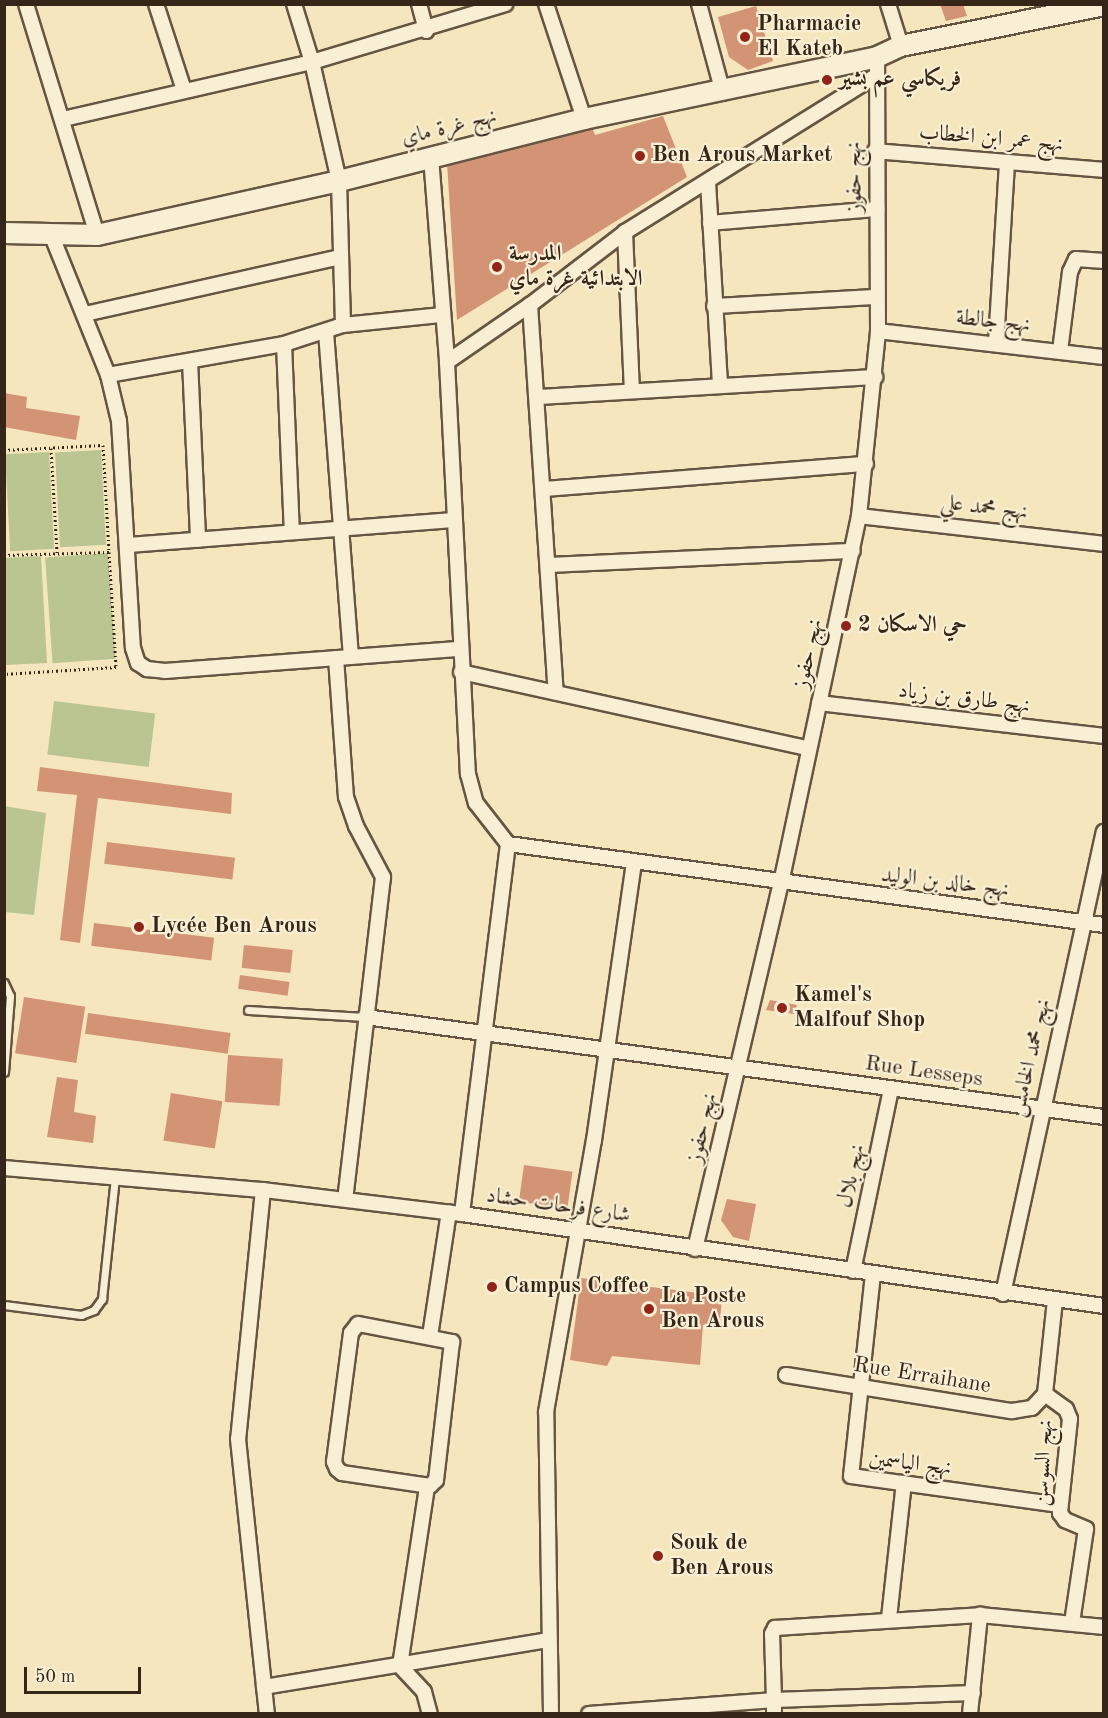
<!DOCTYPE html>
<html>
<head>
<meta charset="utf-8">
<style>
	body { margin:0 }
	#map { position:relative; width:1108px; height:1718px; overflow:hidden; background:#f5e6bd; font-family:"Old Standard TT",Amiri,serif }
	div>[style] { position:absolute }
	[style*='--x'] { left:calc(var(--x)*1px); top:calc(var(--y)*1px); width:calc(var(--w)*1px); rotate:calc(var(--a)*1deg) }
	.green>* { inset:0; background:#bac592; transform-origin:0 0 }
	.building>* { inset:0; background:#d39476; transform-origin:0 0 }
	.path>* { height:3px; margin-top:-1.5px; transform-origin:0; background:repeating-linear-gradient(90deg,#362519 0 1.5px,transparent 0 4.5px) }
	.roads { filter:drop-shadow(2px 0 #665542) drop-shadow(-2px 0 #665542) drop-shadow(0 2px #665542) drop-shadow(0 -2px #665542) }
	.lane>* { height:7px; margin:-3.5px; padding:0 3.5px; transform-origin:3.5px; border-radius:3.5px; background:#f8efd4 }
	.street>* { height:14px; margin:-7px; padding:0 7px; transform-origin:7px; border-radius:7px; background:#f8efd4 }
	.secondary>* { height:20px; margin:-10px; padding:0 10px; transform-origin:10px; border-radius:10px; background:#f8efd4 }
	.dots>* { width:16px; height:16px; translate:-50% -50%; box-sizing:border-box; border:3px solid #f8efd4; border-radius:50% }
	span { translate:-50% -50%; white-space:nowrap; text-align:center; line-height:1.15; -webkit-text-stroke:4.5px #f8efd4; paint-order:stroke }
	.poi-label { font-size:22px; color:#362519; font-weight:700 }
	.left { translate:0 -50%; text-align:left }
	.street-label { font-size:22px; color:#362519 }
	.frame { position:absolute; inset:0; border:6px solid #362519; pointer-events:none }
	.scale { position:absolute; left:24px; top:1667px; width:117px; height:27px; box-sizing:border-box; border:3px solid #362519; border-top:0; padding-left:8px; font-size:18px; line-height:21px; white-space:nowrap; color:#362519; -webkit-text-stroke:4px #f8efd4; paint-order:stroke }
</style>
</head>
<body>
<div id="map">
	<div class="green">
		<div style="left:101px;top:450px;width:95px;height:46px;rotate:87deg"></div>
		<div style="left:49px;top:452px;width:97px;height:44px;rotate:87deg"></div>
		<div style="left:108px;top:553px;width:106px;height:63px;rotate:86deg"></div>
		<div style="clip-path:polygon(41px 556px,47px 663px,5px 665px,5px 558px)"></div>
		<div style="left:54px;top:701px;width:102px;height:54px;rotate:7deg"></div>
		<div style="clip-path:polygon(4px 806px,46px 813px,34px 915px,5px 912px)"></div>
	</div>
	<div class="building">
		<div style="clip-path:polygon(940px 4px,963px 4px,967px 16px,946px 21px)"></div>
		<div style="clip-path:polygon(756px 6px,773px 61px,748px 70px,729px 57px,718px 17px)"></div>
		<div style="clip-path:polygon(663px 116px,687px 177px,457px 320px,447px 163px,591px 125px,595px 135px)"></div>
		<div style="clip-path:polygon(4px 393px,27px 397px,26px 408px,80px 416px,76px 440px,4px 427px)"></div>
		<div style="clip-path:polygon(40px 767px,232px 793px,231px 814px,98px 798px,80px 943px,60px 940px,77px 795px,37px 791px)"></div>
		<div style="left:107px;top:842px;width:129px;height:22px;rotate:7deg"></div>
		<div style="left:94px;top:923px;width:121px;height:23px;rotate:7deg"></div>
		<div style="left:244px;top:945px;width:49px;height:23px;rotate:6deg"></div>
		<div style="left:240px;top:975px;width:50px;height:14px;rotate:8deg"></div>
		<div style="left:24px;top:997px;width:62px;height:57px;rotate:9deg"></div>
		<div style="clip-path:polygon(770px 1000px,797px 1005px,794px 1014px,766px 1010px)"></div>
		<div style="left:88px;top:1013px;width:144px;height:21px;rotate:8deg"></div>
		<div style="left:228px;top:1055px;width:55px;height:47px;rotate:4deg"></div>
		<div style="clip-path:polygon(57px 1077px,78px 1080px,74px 1112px,96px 1116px,93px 1143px,47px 1137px)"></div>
		<div style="left:171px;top:1093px;width:52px;height:48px;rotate:9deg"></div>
		<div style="left:524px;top:1165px;width:49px;height:37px;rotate:8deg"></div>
		<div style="clip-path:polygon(727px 1199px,756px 1204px,749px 1241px,733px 1237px,721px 1220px)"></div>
		<div style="clip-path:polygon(581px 1278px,722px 1296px,720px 1323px,703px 1325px,700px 1365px,612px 1356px,607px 1366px,570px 1360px)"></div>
	</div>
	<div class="path">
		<div style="--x:51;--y:448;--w:105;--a:86.7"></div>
		<div style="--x:4;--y:450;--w:99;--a:-2.9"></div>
		<div style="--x:103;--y:445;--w:107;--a:86.8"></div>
		<div style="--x:4;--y:545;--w:9;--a:84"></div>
		<div style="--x:4;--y:555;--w:105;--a:-1.6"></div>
		<div style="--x:109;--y:552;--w:115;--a:86.5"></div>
		<div style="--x:116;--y:667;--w:112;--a:176.4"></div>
	</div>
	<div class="roads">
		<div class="lane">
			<div style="--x:4;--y:983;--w:14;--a:65"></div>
			<div style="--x:10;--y:996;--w:76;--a:94.5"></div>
			<div style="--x:248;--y:1010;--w:117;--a:3.4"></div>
			<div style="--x:4;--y:1305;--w:78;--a:7.4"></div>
			<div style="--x:81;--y:1315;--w:14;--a:-21"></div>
			<div style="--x:94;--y:1310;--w:14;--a:-54"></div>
			<div style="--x:102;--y:1299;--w:123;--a:-83.9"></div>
		</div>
		<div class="street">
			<div style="--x:26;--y:4;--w:242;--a:72.9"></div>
			<div style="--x:156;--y:4;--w:90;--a:72"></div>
			<div style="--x:294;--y:4;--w:61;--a:72.8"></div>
			<div style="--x:312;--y:62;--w:122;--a:77.2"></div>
			<div style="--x:339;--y:181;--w:144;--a:88.4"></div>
			<div style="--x:419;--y:4;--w:28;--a:75"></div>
			<div style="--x:546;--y:4;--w:121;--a:71.7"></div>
			<div style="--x:699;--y:4;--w:88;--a:74.9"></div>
			<div style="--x:888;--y:4;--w:44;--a:72.8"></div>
			<div style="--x:63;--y:119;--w:255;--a:-12.9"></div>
			<div style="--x:312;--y:62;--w:202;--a:-16.7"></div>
			<div style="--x:875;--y:151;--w:230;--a:4.7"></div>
			<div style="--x:431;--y:157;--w:206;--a:85.5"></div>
			<div style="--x:447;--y:362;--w:413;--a:87.1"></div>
			<div style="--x:468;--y:774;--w:30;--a:75"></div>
			<div style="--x:476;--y:803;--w:52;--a:52"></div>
			<div style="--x:508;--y:844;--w:373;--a:97.1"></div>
			<div style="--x:708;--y:182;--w:203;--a:86.6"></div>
			<div style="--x:710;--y:223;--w:168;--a:-4.8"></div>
			<div style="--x:625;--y:232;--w:158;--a:87.5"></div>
			<div style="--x:51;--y:234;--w:152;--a:68"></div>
			<div style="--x:108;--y:375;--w:47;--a:76.6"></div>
			<div style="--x:119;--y:421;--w:227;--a:86.5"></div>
			<div style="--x:133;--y:648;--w:16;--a:72"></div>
			<div style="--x:138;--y:663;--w:11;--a:34"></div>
			<div style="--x:147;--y:669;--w:18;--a:6"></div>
			<div style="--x:165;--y:671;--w:296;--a:-4.3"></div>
			<div style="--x:530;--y:305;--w:388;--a:86.2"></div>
			<div style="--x:714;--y:306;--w:162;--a:-3.2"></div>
			<div style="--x:85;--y:314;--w:261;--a:-12.6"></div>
			<div style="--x:878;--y:331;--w:227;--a:6.6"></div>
			<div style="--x:326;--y:332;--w:326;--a:85.6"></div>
			<div style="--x:996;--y:343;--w:181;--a:-86.5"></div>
			<div style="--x:284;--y:344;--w:188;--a:87.6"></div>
			<div style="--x:1060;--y:351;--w:80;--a:-82.8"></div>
			<div style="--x:1070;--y:272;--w:14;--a:-65"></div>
			<div style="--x:1076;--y:259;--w:28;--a:4"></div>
			<div style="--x:190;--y:361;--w:179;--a:87.4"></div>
			<div style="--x:447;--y:362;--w:101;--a:-34.5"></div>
			<div style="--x:530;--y:305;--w:120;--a:-37.5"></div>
			<div style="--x:625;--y:232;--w:296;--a:-31.9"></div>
			<div style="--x:108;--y:375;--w:179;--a:-10"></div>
			<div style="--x:284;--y:344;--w:62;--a:-17.9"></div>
			<div style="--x:343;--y:325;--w:100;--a:-5.8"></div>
			<div style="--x:538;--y:397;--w:338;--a:-3.4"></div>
			<div style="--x:545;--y:489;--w:322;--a:-4.5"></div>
			<div style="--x:859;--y:516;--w:247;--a:6.5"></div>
			<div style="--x:129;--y:545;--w:325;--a:-4.4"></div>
			<div style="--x:551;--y:565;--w:302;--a:-2.7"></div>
			<div style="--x:336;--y:658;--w:139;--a:85.9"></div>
			<div style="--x:346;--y:797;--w:31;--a:71"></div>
			<div style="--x:356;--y:826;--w:58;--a:62.1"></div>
			<div style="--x:383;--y:877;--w:324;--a:96.7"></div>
			<div style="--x:461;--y:672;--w:355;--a:12.4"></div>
			<div style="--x:819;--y:703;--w:287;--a:6.6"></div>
			<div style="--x:508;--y:844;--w:601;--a:7.74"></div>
			<div style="--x:365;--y:1017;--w:746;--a:7.71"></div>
			<div style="--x:4;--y:1168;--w:260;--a:4.9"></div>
			<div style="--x:263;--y:1190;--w:200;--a:6.9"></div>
			<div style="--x:462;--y:1214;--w:649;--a:8.16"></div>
			<div style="--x:263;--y:1190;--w:250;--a:95.7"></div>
			<div style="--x:238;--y:1439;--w:277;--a:84"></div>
			<div style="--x:695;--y:1249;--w:376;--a:-76.8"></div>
			<div style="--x:781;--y:883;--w:375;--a:-78"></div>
			<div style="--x:859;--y:516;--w:186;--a:-84.1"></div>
			<div style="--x:878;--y:331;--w:274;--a:-90.2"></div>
			<div style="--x:853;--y:1271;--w:186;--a:-78.2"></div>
			<div style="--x:873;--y:1274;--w:203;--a:96.2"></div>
			<div style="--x:851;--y:1476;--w:211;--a:7.9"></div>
			<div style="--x:1003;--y:1294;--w:473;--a:-77.7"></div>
			<div style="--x:1055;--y:1300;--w:95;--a:96.1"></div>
			<div style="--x:1045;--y:1394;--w:26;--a:36"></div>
			<div style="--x:1066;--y:1409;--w:11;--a:68"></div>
			<div style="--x:1070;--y:1419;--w:95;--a:96.1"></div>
			<div style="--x:1060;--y:1513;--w:9;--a:54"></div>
			<div style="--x:1065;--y:1520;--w:23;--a:23"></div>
			<div style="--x:1086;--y:1529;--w:95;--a:98.5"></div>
			<div style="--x:358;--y:1324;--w:96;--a:10.8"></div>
			<div style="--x:452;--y:1342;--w:139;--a:96.6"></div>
			<div style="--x:436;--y:1480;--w:8;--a:135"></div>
			<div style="--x:430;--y:1486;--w:89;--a:-171.6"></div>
			<div style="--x:342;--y:1473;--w:6;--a:-141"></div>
			<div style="--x:337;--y:1469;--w:8;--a:-113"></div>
			<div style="--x:334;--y:1462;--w:130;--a:-82.5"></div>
			<div style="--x:351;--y:1333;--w:11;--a:-52"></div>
			<div style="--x:430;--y:1336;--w:125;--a:-81.3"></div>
			<div style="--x:786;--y:1375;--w:229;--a:9.1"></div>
			<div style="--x:1012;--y:1411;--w:20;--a:-9"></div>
			<div style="--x:1032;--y:1408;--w:19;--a:-47"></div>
			<div style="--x:427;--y:1487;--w:181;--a:98.6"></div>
			<div style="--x:400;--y:1666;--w:35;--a:47"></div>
			<div style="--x:424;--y:1692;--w:23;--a:75"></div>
			<div style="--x:889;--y:1618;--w:136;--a:-83.7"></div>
			<div style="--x:264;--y:1687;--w:288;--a:-9.4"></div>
			<div style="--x:551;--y:1714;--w:302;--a:-90.9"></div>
			<div style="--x:546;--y:1412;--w:276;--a:-80"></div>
			<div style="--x:594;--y:1140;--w:281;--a:-81.8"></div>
			<div style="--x:589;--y:1714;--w:186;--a:-4.3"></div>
			<div style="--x:774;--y:1700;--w:66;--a:-91.7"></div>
			<div style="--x:772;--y:1634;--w:7;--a:-63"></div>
			<div style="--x:775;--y:1628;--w:205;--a:-3.6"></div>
			<div style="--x:980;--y:1615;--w:125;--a:5.5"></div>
			<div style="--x:774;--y:1714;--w:14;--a:-90"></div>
			<div style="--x:774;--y:1700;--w:199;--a:-2"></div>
			<div style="--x:970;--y:1714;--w:100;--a:-84.2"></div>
		</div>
		<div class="secondary">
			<div style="--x:4;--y:233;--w:93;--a:1.2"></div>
			<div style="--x:97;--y:235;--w:248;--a:-12.6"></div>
			<div style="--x:339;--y:181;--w:253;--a:-14.2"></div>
			<div style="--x:584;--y:119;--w:299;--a:-11.9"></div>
			<div style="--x:877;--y:57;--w:26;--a:-25"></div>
			<div style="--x:901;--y:46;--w:207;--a:-11.4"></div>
		</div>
	</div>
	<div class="dots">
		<div style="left:745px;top:37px;background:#8f2418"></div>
		<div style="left:827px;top:80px;background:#8f2418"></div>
		<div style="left:640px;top:156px;background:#8f2418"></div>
		<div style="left:497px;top:267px;background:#8f2418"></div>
		<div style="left:846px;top:626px;background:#8f2418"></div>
		<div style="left:139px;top:927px;background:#8f2418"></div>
		<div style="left:782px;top:1008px;background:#8f2418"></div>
		<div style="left:492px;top:1287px;background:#8f2418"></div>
		<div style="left:649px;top:1309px;background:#8f2418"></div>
		<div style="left:658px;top:1556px;background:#8f2418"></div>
	</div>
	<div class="poi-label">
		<span class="left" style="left:757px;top:37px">Pharmacie<br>El Kateb</span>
		<span class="left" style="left:839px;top:80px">فريكاسي عم بشير</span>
		<span class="left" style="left:652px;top:156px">Ben Arous Market</span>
		<span class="left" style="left:509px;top:267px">المدرسة<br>الابتدائية غرة ماي</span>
		<span class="left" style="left:858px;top:626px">حي الاسكان 2</span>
		<span class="left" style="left:151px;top:927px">Lycée Ben Arous</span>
		<span class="left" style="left:794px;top:1008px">Kamel's<br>Malfouf Shop</span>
		<span class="left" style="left:504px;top:1287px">Campus Coffee</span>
		<span class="left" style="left:661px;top:1309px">La Poste<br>Ben Arous</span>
		<span class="left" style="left:670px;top:1556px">Souk de<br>Ben Arous</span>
	</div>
	<div class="street-label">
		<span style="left:449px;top:128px;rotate:-14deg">نهج غرة ماي</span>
		<span style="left:991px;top:139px;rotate:5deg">نهج عمر ابن الخطاب</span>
		<span style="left:855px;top:177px;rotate:-91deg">نهج حفوز</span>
		<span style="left:993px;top:322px;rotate:6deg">نهج جالطة</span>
		<span style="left:984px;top:508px;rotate:7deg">نهج محمد علي</span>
		<span style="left:809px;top:654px;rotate:-78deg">نهج حفوز</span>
		<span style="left:964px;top:699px;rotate:7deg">نهج طارق بن زياد</span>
		<span style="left:945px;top:883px;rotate:7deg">نهج خالد بن الوليد</span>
		<span style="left:1031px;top:1058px;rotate:-77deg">نهج محمد الخامس</span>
		<span style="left:924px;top:1072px;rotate:8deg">Rue Lesseps</span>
		<span style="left:703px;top:1128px;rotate:-77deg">نهج حفوز</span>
		<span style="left:852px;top:1176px;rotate:-78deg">نهج بلال</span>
		<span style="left:558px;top:1206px;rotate:8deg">شارع فرحات حشاد</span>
		<span style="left:922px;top:1376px;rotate:9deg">Rue Erraihane</span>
		<span style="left:1044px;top:1463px;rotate:-87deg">نهج السوسن</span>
		<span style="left:910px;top:1464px;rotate:7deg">نهج الياسمين</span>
	</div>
	<div class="frame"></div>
	<div class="scale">50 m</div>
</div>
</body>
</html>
